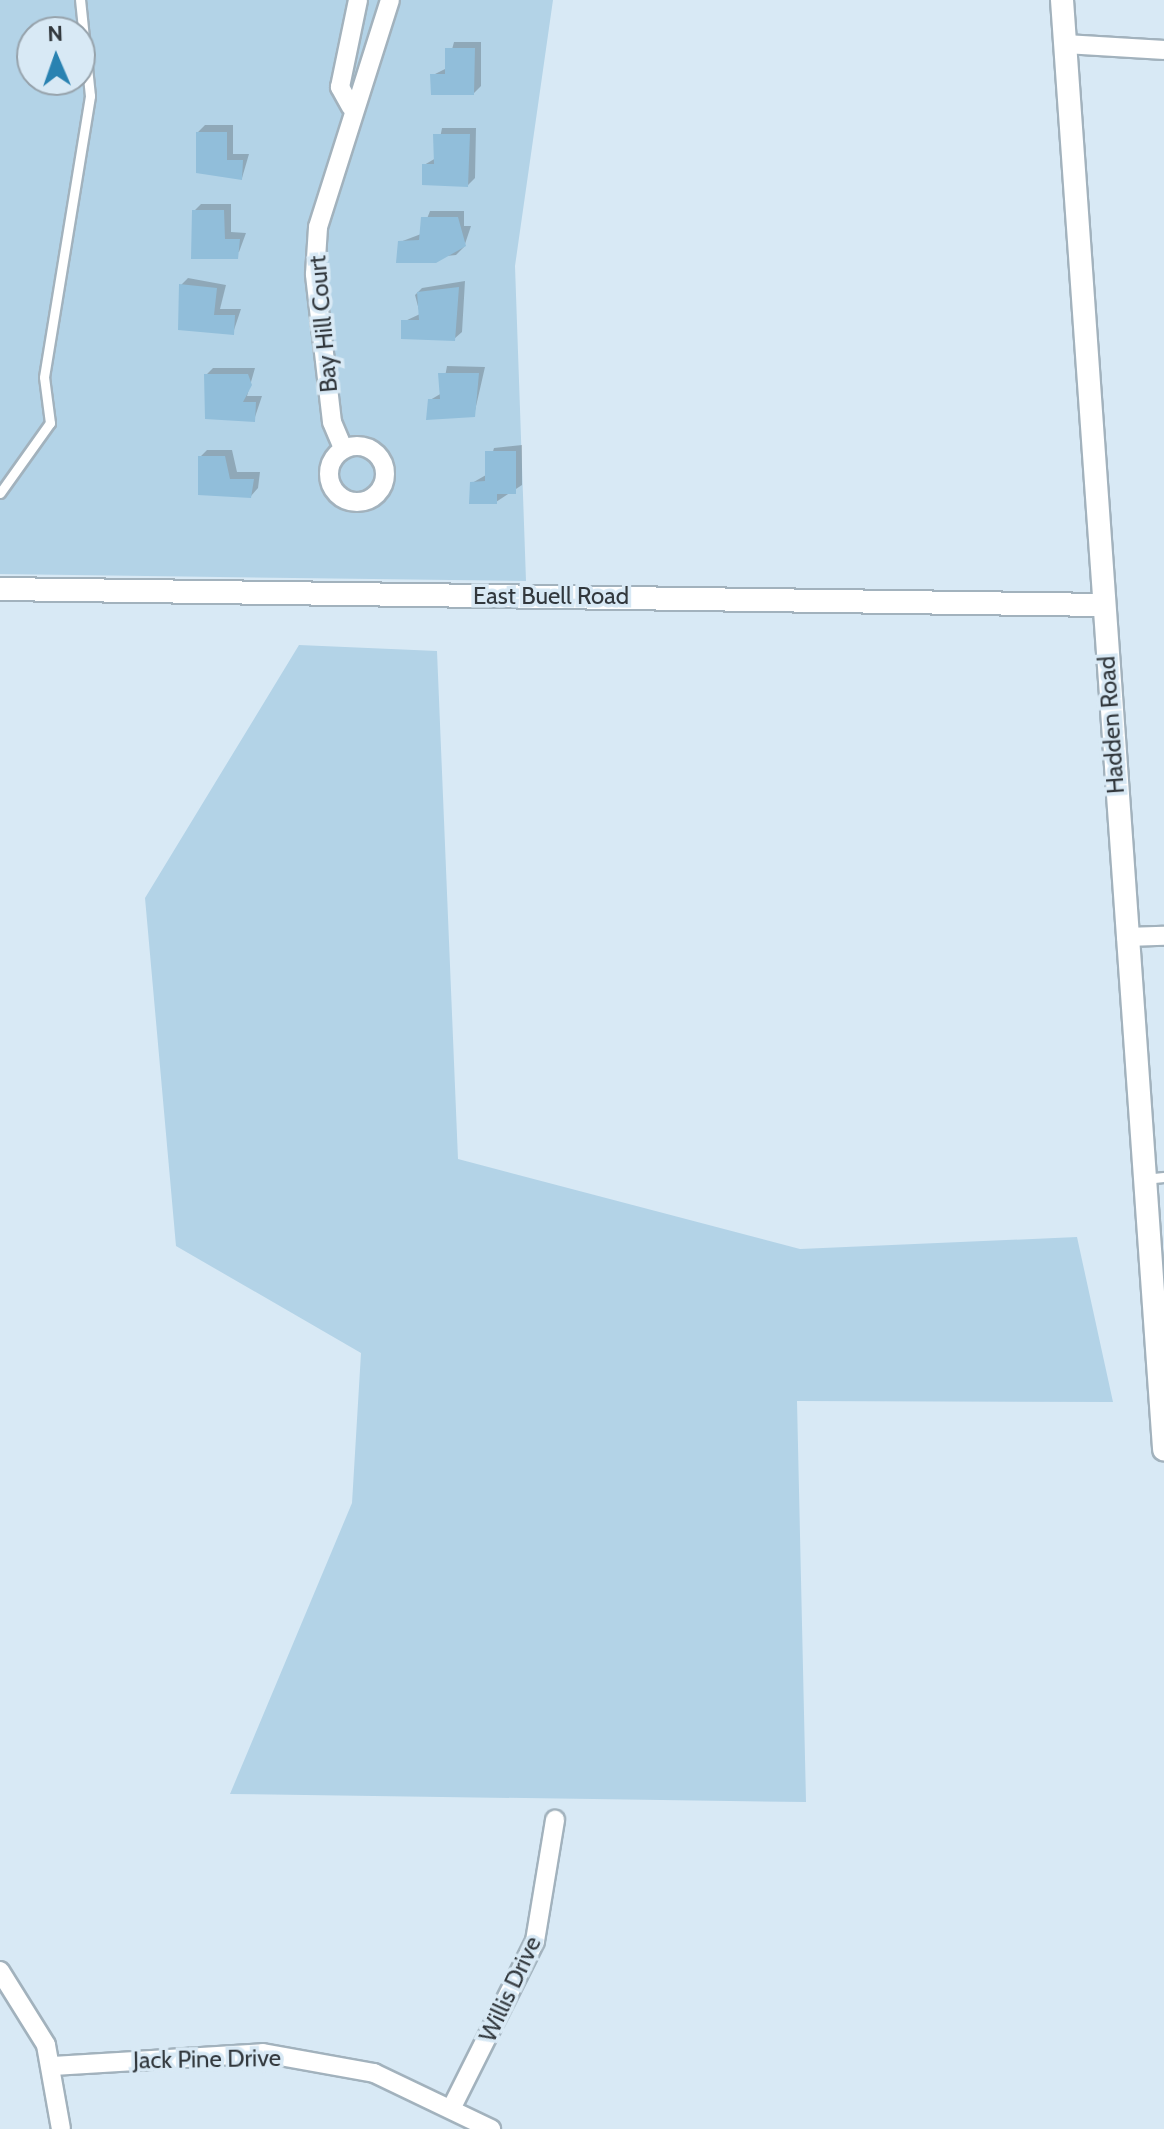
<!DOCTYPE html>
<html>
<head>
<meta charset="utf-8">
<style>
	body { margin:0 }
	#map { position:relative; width:1164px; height:2129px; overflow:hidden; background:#d8e9f5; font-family:Cabin,sans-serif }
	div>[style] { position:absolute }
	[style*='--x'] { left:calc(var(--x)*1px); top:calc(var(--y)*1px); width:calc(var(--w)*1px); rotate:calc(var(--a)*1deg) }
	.green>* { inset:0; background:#b3d3e7 }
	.shadow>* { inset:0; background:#0003 }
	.building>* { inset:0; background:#91beda }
	.roads { filter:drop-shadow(2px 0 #a2b2bd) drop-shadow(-2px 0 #a2b2bd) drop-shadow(0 2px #a2b2bd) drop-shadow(0 -2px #a2b2bd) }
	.service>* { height:9px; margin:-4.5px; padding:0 4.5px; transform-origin:4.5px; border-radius:4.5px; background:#fff }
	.minor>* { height:18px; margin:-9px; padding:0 9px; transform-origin:9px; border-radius:9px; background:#fff }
	.minor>.ring { margin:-9px; padding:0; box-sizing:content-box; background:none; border:18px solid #fff; border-radius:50% }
	.tertiary>* { height:22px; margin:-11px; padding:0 11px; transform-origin:11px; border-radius:11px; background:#fff }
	span { translate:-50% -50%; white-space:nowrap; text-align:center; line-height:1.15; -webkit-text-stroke:7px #d8e9f5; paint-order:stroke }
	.street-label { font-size:24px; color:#32383d }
	.north { position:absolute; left:16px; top:16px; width:80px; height:80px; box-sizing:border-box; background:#d8e9f5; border:2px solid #96a2ab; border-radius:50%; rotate:358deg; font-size:22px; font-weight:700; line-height:32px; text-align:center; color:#32383d }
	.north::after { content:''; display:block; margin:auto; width:28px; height:36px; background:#2982b1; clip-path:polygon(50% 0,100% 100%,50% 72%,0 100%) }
</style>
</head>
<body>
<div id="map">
	<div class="green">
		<div style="clip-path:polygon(evenodd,0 0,553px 0,515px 266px,526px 581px,0 574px,0 0,32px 32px,80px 32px,80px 80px,32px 80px,32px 32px)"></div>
		<div style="clip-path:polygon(299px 645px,437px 651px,458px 1159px,800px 1249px,1077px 1237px,1113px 1402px,797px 1401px,806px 1802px,230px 1794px,352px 1503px,361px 1353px,176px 1246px,145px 898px)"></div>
	</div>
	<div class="shadow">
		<div style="clip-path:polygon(454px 42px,481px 42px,481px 86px,474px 93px,433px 75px,447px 68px)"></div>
		<div style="clip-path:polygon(205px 125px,233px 125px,233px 154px,249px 154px,242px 178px,198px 132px)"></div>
		<div style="clip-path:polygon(442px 128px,476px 128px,475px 178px,468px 185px,424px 165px,436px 158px)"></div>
		<div style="clip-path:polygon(201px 204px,231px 204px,231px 232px,246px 233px,239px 252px,193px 256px,194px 211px)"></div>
		<div style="clip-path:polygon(430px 211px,464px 211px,464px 226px,471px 226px,464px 247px,456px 255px,399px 261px,400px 242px,421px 234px)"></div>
		<div style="clip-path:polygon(188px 278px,226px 285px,220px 309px,241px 309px,233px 333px,181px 285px)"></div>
		<div style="clip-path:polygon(465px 281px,462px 332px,454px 339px,403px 338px,405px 321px,420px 314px,415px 295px,422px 288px)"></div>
		<div style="clip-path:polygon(447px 366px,485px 367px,474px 415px,430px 400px,442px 393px)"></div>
		<div style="clip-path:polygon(213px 368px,255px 368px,247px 396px,262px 396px,254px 420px,206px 375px)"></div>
		<div style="clip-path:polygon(522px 445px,522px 485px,496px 502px,472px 483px,486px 475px,494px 448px)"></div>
		<div style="clip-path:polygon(207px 450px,232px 450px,237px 472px,260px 472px,258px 488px,251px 496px,200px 457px)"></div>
	</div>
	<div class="building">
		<div style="clip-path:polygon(445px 48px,475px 48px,474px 95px,431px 95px,430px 74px,445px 74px)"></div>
		<div style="clip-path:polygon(196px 132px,227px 132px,227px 160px,243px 160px,242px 180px,196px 173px)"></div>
		<div style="clip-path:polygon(433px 134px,470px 134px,468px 187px,422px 185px,422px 164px,434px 164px)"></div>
		<div style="clip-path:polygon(192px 210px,224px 210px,225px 239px,240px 239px,238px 259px,191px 259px)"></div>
		<div style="clip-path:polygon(421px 217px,458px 217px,466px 246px,436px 263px,396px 263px,398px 241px,419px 240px)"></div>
		<div style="clip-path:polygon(179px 284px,217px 288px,214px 315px,235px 315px,234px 335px,178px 330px)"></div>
		<div style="clip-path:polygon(459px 287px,455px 341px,401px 339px,401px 320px,419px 320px,417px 292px)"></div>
		<div style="clip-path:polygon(438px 373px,479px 373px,475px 417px,426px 420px,428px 399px,440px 399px)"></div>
		<div style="clip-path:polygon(204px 374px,248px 374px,252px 385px,243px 402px,256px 402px,255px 422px,205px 419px)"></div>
		<div style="clip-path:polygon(485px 451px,516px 451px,516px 494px,497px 494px,497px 504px,469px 504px,470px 482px,485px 481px)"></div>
		<div style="clip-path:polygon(198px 456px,225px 456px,230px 479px,254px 479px,251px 498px,198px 495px)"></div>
	</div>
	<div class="roads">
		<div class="service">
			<div style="--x:0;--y:493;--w:86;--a:-54.5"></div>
			<div style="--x:50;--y:423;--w:46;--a:-97.4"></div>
			<div style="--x:44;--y:377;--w:285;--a:-80.7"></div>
			<div style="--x:90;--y:96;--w:97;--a:-95.9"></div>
			<div style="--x:1144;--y:1179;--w:20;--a:-6"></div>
		</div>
		<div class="minor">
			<div style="--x:1066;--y:44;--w:98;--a:3.5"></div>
			<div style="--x:351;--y:107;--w:23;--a:-119"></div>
			<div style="--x:340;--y:87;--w:89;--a:-78.3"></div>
			<div class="ring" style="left:329px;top:446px;width:38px;height:38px"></div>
			<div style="--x:343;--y:448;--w:28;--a:-113"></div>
			<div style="--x:332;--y:422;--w:149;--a:-96.6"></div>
			<div style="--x:315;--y:274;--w:47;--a:-86.3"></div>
			<div style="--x:318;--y:227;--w:238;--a:-72.4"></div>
			<div style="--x:1126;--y:937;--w:38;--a:-2"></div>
			<div style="--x:0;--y:1971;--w:87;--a:58.1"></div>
			<div style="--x:46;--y:2045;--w:85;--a:79.9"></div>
			<div style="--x:53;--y:2066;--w:210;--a:-3.5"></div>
			<div style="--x:263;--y:2053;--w:113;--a:10.2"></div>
			<div style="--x:374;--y:2073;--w:130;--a:25.6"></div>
			<div style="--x:453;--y:2105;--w:183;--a:-63.4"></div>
			<div style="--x:535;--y:1941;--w:123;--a:-80.6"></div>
		</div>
		<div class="tertiary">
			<div style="--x:1062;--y:0;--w:1453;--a:85.97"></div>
			<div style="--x:0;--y:589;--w:1102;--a:0.83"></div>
		</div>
	</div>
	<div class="street-label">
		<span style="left:323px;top:324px;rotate:-95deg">Bay Hill Court</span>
		<span style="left:551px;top:596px">East Buell Road</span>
		<span style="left:1111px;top:725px;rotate:-94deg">Hadden Road</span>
		<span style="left:510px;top:1989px;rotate:-65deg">Willis Drive</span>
		<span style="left:207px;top:2059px;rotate:-1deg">Jack Pine Drive</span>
	</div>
	<div class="north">N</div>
</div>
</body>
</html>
